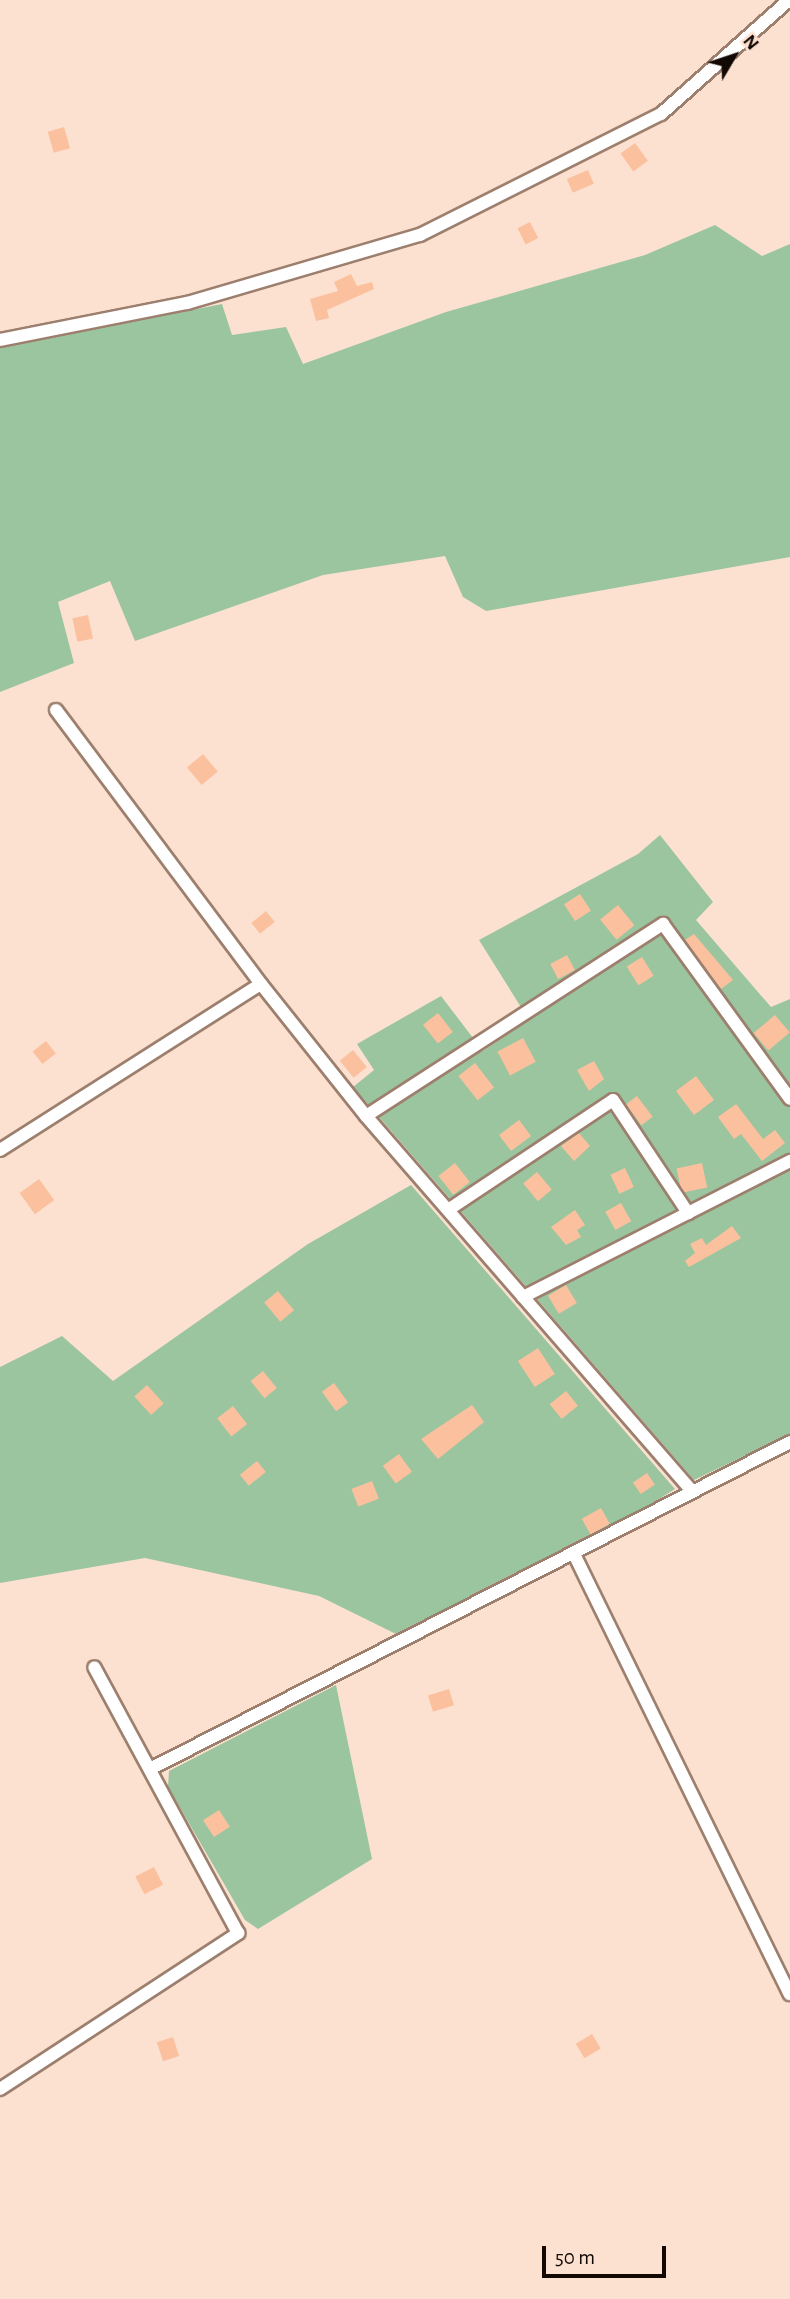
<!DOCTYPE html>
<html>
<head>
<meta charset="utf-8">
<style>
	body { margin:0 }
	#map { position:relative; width:790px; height:2299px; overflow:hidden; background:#fce1d1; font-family:"Alegreya Sans",sans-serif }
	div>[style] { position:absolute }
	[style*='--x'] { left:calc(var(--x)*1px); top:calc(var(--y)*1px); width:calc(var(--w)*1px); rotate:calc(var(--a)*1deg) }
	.green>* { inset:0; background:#9bc59f }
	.building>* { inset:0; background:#fbc19e; transform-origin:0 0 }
	.roads { filter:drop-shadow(2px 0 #9d7f6e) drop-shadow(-2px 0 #9d7f6e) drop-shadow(0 2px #9d7f6e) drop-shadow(0 -2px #9d7f6e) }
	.street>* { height:12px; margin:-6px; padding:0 6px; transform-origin:6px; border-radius:6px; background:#fff }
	span { translate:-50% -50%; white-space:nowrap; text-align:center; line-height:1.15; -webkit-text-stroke:7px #fce1d1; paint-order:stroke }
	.north { position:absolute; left:699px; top:21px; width:70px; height:70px; -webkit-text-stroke:5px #fce1d1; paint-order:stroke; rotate:51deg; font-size:19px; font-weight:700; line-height:28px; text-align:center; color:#130904 }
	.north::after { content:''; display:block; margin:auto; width:24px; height:32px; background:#130904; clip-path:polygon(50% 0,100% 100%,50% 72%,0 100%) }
	.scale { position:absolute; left:542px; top:2246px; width:124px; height:32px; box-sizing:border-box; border:4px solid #130904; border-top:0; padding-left:9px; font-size:21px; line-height:24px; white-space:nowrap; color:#130904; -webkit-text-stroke:5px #fce1d1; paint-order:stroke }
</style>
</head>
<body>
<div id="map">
	<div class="green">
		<div style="clip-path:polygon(715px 225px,762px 256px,790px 244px,790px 557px,486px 611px,463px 597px,445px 556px,323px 575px,135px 641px,110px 581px,58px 602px,74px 663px,0 692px,0 348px,222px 304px,232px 335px,286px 327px,303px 364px,446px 312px,645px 255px)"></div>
		<div style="clip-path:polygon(660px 835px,713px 902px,696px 920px,771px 1007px,790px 999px,790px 1434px,694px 1480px,353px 1087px,374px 1070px,357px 1044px,441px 996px,483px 1051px,529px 1020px,479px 940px,638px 854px)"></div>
		<div style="clip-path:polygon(411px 1185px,675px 1489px,608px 1531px,400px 1636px,319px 1596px,145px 1558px,0 1583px,0 1367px,62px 1336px,113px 1381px,308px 1244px)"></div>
		<div style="clip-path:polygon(336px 1685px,372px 1859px,258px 1929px,245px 1920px,168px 1787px,169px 1771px)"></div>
	</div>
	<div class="building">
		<div style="left:64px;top:127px;width:22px;height:17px;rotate:74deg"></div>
		<div style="left:635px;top:143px;width:22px;height:18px;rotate:54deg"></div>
		<div style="left:588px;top:170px;width:15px;height:23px;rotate:67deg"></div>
		<div style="left:530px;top:222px;width:18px;height:14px;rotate:63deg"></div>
		<div style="clip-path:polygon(351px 274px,357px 286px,372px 282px,374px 289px,327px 310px,329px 318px,316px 321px,310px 299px,338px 291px,334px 282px)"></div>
		<div style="left:88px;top:615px;width:24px;height:16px;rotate:78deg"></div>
		<div style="left:203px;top:754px;width:23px;height:21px;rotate:50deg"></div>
		<div style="left:580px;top:894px;width:20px;height:19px;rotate:57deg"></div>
		<div style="left:618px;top:905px;width:26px;height:23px;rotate:51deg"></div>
		<div style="left:266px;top:911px;width:14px;height:19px;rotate:51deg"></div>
		<div style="clip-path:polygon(694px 934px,733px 980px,721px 989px,685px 940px)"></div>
		<div style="left:567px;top:955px;width:17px;height:19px;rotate:62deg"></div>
		<div style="left:642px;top:957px;width:22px;height:18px;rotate:58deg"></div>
		<div style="left:438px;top:1013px;width:24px;height:19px;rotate:52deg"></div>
		<div style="left:775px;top:1015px;width:23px;height:28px;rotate:50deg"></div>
		<div style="left:523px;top:1038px;width:27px;height:29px;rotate:62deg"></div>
		<div style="left:46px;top:1041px;width:16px;height:17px;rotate:52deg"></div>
		<div style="left:353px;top:1050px;width:22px;height:17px;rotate:51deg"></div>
		<div style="clip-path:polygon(594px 1061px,604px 1079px,589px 1091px,577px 1070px)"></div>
		<div style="left:475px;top:1063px;width:31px;height:21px;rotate:52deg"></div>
		<div style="left:696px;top:1076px;width:30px;height:25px;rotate:53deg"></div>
		<div style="left:637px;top:1096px;width:26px;height:14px;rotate:53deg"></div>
		<div style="clip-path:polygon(736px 1104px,763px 1139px,775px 1130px,785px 1143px,762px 1161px,741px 1134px,734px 1139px,718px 1117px)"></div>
		<div style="left:519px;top:1120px;width:20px;height:25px;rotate:53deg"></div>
		<div style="clip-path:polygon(579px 1133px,590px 1146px,574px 1161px,561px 1146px)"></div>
		<div style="left:455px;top:1163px;width:24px;height:21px;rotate:52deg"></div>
		<div style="left:702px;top:1163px;width:25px;height:26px;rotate:78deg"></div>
		<div style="left:625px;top:1168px;width:21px;height:16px;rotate:65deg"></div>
		<div style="left:537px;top:1172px;width:23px;height:18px;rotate:50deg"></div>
		<div style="left:39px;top:1179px;width:26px;height:24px;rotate:54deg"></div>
		<div style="left:621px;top:1203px;width:21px;height:18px;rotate:61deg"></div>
		<div style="clip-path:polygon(575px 1210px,585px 1225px,577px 1230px,581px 1237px,566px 1245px,551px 1227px)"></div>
		<div style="clip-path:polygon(732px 1226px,741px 1238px,689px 1267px,685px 1261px,695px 1253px,690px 1244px,702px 1238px,706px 1245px)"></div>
		<div style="left:566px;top:1285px;width:21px;height:21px;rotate:59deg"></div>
		<div style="left:278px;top:1291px;width:25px;height:18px;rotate:50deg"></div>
		<div style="left:538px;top:1348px;width:31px;height:24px;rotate:57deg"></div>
		<div style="left:263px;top:1371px;width:22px;height:16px;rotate:51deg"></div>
		<div style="left:334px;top:1383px;width:24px;height:15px;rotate:54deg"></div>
		<div style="left:147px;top:1385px;width:25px;height:17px;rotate:48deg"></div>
		<div style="left:566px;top:1391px;width:19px;height:21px;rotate:51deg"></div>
		<div style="clip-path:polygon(472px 1405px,484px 1422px,438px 1459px,421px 1439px)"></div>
		<div style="left:233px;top:1406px;width:23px;height:20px;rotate:52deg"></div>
		<div style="left:399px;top:1454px;width:22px;height:20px;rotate:54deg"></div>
		<div style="left:257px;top:1461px;width:14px;height:22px;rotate:51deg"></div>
		<div style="left:647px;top:1473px;width:14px;height:17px;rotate:56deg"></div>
		<div style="left:372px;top:1481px;width:19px;height:22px;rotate:69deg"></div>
		<div style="left:601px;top:1508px;width:18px;height:22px;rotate:61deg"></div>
		<div style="left:449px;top:1689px;width:17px;height:22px;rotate:73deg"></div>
		<div style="left:219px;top:1810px;width:20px;height:19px;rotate:57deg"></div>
		<div style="left:154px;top:1867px;width:20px;height:21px;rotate:63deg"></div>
		<div style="left:592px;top:2034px;width:17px;height:19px;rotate:59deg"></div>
		<div style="left:173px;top:2037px;width:20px;height:17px;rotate:72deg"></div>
	</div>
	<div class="roads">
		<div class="street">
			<div style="--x:0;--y:340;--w:191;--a:-11.2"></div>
			<div style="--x:187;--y:303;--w:243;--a:-16.3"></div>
			<div style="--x:420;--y:235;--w:270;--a:-26.7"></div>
			<div style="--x:661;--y:114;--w:171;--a:-41.7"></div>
			<div style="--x:56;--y:710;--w:342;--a:53.2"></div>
			<div style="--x:366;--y:1116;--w:354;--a:-32.9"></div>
			<div style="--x:663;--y:924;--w:216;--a:54"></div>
			<div style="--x:0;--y:1150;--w:309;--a:-32.5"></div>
			<div style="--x:261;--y:984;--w:169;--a:51.5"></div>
			<div style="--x:366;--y:1116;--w:495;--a:49"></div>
			<div style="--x:448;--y:1210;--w:198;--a:-33.7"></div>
			<div style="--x:613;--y:1100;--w:136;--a:56.4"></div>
			<div style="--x:523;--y:1297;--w:300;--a:-27"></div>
			<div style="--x:575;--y:1556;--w:488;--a:63.9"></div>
			<div style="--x:150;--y:1769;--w:719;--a:-27.06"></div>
			<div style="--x:0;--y:2089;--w:285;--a:-33.2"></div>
			<div style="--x:238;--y:1933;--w:302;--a:-118.4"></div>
		</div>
	</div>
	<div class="north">N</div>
	<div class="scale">50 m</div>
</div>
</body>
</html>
